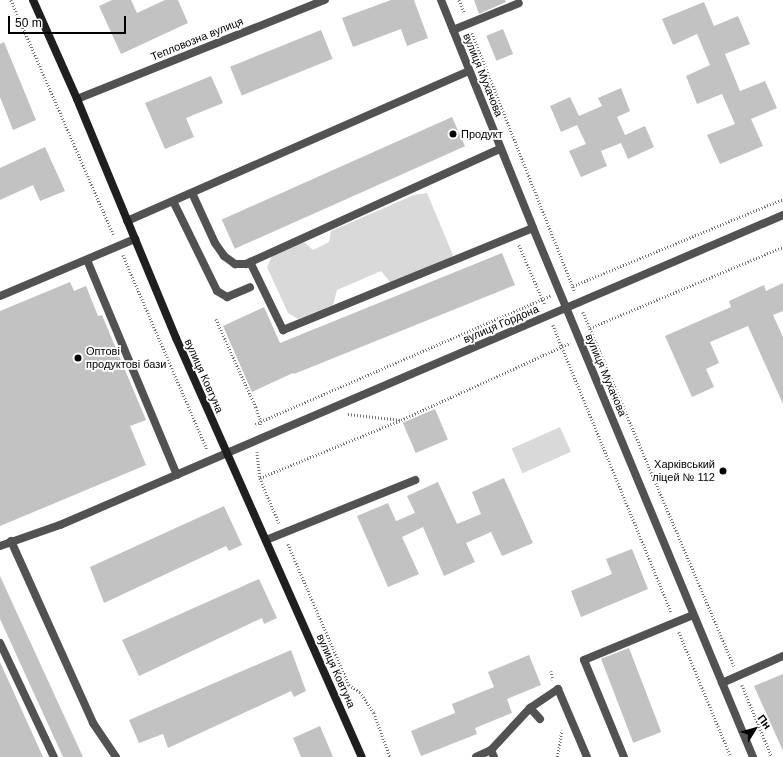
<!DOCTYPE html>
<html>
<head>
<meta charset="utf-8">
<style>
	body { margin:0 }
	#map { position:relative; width:783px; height:757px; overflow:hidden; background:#fff; font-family:Arial,sans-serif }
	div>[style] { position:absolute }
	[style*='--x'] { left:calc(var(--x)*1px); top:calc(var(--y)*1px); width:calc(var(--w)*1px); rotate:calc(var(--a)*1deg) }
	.green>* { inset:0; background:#d9d9d9; transform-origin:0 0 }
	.building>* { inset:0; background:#c2c2c2; transform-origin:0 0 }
	.path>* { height:2.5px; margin-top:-1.25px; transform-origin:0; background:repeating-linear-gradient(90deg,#747474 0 1px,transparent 0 3px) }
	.lane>* { height:8px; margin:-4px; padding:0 4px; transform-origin:4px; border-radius:4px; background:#525252 }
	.street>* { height:8px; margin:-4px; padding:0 4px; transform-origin:4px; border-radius:4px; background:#525252 }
	.secondary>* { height:8px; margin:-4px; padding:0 4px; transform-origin:4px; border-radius:4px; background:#1f1f1f }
	.dots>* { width:11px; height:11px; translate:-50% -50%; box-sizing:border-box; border:2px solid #fff; border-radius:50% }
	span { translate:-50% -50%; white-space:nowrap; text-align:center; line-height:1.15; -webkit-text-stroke:3.5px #fff; paint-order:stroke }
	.street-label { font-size:11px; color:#000 }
	.poi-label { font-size:11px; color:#000 }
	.left { translate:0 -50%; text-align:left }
	.right { translate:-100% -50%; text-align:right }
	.north { position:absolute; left:735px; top:709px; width:40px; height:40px; -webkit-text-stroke:3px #fff; paint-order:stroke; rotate:53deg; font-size:11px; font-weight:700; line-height:16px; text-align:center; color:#000 }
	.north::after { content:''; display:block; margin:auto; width:14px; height:18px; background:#000; clip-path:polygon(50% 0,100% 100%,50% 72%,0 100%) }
	.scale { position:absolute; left:8px; top:16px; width:118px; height:18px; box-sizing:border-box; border:2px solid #000; border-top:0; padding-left:5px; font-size:12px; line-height:14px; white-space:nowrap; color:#000; -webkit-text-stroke:3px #fff; paint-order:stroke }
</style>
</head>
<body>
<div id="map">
	<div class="green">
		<div style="clip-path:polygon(427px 193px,453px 255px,449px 260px,391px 283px,381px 271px,337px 290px,333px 305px,298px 319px,288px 313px,267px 267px,273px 254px,300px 241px,305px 243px,313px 250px,329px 242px,331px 231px,414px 195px)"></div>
		<div style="left:560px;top:427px;width:27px;height:53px;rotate:66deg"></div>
	</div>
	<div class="building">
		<div style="clip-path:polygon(112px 0,131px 0,137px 13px,165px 0,178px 0,188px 23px,121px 54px,99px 6px)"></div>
		<div style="clip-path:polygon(391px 0,414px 0,428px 38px,407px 46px,401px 29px,353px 47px,342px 18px)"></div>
		<div style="clip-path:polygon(474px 0,505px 0,506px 2px,479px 14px)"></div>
		<div style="clip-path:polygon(704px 2px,714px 26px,738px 16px,750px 44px,725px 54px,740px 91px,765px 81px,777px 108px,751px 119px,763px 146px,720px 164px,707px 135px,735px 124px,722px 94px,697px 104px,686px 76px,710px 65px,697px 34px,673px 45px,662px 19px)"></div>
		<div style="left:503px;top:29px;width:27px;height:18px;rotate:68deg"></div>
		<div style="left:321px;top:30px;width:31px;height:98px;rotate:68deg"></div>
		<div style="clip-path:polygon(4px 42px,36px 120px,13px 130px,0 97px,0 44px)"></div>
		<div style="clip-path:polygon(211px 76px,223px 103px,186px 118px,194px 137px,165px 149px,145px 103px)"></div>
		<div style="clip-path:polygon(621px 88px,630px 111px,617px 117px,625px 135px,645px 126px,654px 147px,628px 159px,621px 143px,601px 151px,607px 166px,581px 177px,569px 151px,586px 144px,577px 125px,561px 132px,550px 106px,570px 97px,579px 116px,602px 106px,598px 98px)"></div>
		<div style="left:452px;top:117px;width:32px;height:252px;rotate:66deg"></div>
		<div style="clip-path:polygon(45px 147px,65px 191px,40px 201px,33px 185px,0 200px,0 168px)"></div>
		<div style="clip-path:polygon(502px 253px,515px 285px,294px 374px,293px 373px,252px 392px,223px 326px,264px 307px,280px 343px)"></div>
		<div style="clip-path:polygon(70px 282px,74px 291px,86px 286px,98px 316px,102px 315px,146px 420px,130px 426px,146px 465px,0 526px,0 311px)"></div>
		<div style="clip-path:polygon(783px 283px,783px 311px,773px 315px,783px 337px,783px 404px,748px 326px,710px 342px,719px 363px,706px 369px,714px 387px,692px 397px,665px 336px,731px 307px,729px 301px,764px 285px,766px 291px)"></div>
		<div style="left:435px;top:409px;width:33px;height:35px;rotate:67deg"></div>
		<div style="clip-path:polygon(504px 478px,533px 543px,502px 556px,491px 532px,466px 543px,475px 562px,444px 576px,423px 527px,402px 537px,419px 574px,388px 587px,357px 516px,388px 503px,396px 521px,415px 513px,407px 496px,438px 482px,457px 524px,481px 514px,472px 492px)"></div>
		<div style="clip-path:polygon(224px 506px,242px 545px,229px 551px,226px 546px,104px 603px,90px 567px)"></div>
		<div style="clip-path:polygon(632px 549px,648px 589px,581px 617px,571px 591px,612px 574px,606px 559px)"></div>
		<div style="clip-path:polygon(0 576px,83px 757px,63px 757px,0 619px)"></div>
		<div style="clip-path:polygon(259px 579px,277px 618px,264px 624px,262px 618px,139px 676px,122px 640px)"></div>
		<div style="left:629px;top:648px;width:90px;height:30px;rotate:69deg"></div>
		<div style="clip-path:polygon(291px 650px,306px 691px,294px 697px,291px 691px,168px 748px,163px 734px,139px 743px,129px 720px)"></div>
		<div style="clip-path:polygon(529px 655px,541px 685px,507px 699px,512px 713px,475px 728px,477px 734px,421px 756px,411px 731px,455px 713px,452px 704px,494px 687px,488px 672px)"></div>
		<div style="clip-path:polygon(0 662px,43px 757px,0 757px)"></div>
		<div style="clip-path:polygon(783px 674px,783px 751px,754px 686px)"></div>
		<div style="clip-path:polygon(320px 726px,333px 757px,301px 757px,293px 738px)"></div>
	</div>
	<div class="path">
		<div style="--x:11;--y:0;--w:257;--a:66.4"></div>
		<div style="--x:459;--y:0;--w:15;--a:67"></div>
		<div style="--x:472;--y:33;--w:279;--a:68.3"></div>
		<div style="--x:519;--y:245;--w:65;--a:66.6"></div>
		<div style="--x:123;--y:255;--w:211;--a:66.6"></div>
		<div style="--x:573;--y:286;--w:227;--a:-22.5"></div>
		<div style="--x:583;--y:312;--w:385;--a:66.9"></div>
		<div style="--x:216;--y:319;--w:97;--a:65.6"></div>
		<div style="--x:256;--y:407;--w:15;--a:70"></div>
		<div style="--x:261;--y:421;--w:6;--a:99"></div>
		<div style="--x:553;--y:325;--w:310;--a:67.6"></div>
		<div style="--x:590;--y:328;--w:209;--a:-22.8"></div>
		<div style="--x:348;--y:414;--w:53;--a:6.5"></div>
		<div style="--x:255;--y:424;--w:322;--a:-23.5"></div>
		<div style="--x:257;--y:452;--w:26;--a:83"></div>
		<div style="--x:260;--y:478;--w:49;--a:67.1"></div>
		<div style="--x:260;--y:478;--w:152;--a:-22.4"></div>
		<div style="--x:401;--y:420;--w:186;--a:-24.5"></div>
		<div style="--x:288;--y:544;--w:154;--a:66.6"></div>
		<div style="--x:349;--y:685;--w:13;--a:32"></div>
		<div style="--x:360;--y:692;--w:25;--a:56"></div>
		<div style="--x:374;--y:713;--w:47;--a:70"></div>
		<div style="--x:679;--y:632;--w:135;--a:67.4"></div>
		<div style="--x:551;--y:671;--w:9;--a:77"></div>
		<div style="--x:742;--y:685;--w:78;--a:67.4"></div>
		<div style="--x:557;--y:757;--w:27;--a:-80"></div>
	</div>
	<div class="lane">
		<div style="--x:453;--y:30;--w:71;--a:-22.2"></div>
		<div style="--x:192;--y:193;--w:55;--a:65.3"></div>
		<div style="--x:215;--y:243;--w:16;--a:55"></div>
		<div style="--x:224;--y:256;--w:14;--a:36"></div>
		<div style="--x:235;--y:264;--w:11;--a:0"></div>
		<div style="--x:246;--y:264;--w:279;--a:-24.4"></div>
		<div style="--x:173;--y:201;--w:100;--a:63.9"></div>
		<div style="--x:217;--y:291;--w:12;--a:31"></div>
		<div style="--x:227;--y:297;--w:25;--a:-23"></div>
		<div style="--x:127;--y:221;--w:373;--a:-23.7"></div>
		<div style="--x:87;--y:260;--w:233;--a:67.3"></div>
		<div style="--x:250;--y:262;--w:76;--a:64.1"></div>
		<div style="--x:283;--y:330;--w:270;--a:-22.2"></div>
		<div style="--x:0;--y:296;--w:147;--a:-22.9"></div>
		<div style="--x:266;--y:540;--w:161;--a:-21.9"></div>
		<div style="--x:11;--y:541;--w:200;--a:65.7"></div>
		<div style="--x:93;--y:723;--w:41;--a:55.9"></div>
		<div style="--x:0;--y:546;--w:64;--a:-19.3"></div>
		<div style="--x:60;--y:525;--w:182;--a:-23.3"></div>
		<div style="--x:0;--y:643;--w:126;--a:64.7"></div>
		<div style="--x:722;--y:683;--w:67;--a:-23.9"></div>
		<div style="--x:540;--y:719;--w:15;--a:-132"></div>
		<div style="--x:530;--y:708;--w:34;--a:-34"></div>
		<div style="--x:558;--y:689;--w:74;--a:66.9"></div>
		<div style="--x:491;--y:750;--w:57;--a:-47.1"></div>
		<div style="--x:624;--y:757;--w:105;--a:-112.4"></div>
		<div style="--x:584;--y:660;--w:118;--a:-22.4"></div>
	</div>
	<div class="street">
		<div style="--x:441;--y:0;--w:246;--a:68"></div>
		<div style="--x:533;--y:228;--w:573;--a:67.42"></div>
		<div style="--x:77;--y:99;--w:267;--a:-21.8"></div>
		<div style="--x:227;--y:453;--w:605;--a:-23.17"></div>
		<div style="--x:476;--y:757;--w:17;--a:-25"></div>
		<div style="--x:491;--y:750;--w:8;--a:67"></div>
	</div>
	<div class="secondary">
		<div style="--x:33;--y:0;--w:108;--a:66"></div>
		<div style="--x:77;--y:99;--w:259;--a:67.5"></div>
		<div style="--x:176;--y:338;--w:458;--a:66.1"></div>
	</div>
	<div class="dots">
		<div style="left:453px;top:134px;background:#000"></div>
		<div style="left:78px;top:358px;background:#000"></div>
		<div style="left:723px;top:471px;background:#000"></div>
	</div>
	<div class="street-label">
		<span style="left:197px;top:39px;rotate:-22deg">Тепловозна вулиця</span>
		<span style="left:483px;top:75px;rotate:68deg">вулиця Мухачова</span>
		<span style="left:501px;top:324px;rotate:-23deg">вулиця Гордона</span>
		<span style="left:606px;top:375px;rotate:67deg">вулиця Мухачова</span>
		<span style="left:204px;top:376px;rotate:66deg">вулиця Ковтуна</span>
		<span style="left:336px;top:671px;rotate:66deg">вулиця Ковтуна</span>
	</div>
	<div class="poi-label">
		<span class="left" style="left:461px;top:134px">Продукт</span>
		<span class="left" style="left:86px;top:358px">Оптові<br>продуктові бази</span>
		<span class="right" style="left:715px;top:471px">Харківський<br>ліцей № 112</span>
	</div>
	<div class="north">Пн</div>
	<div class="scale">50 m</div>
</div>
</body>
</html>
